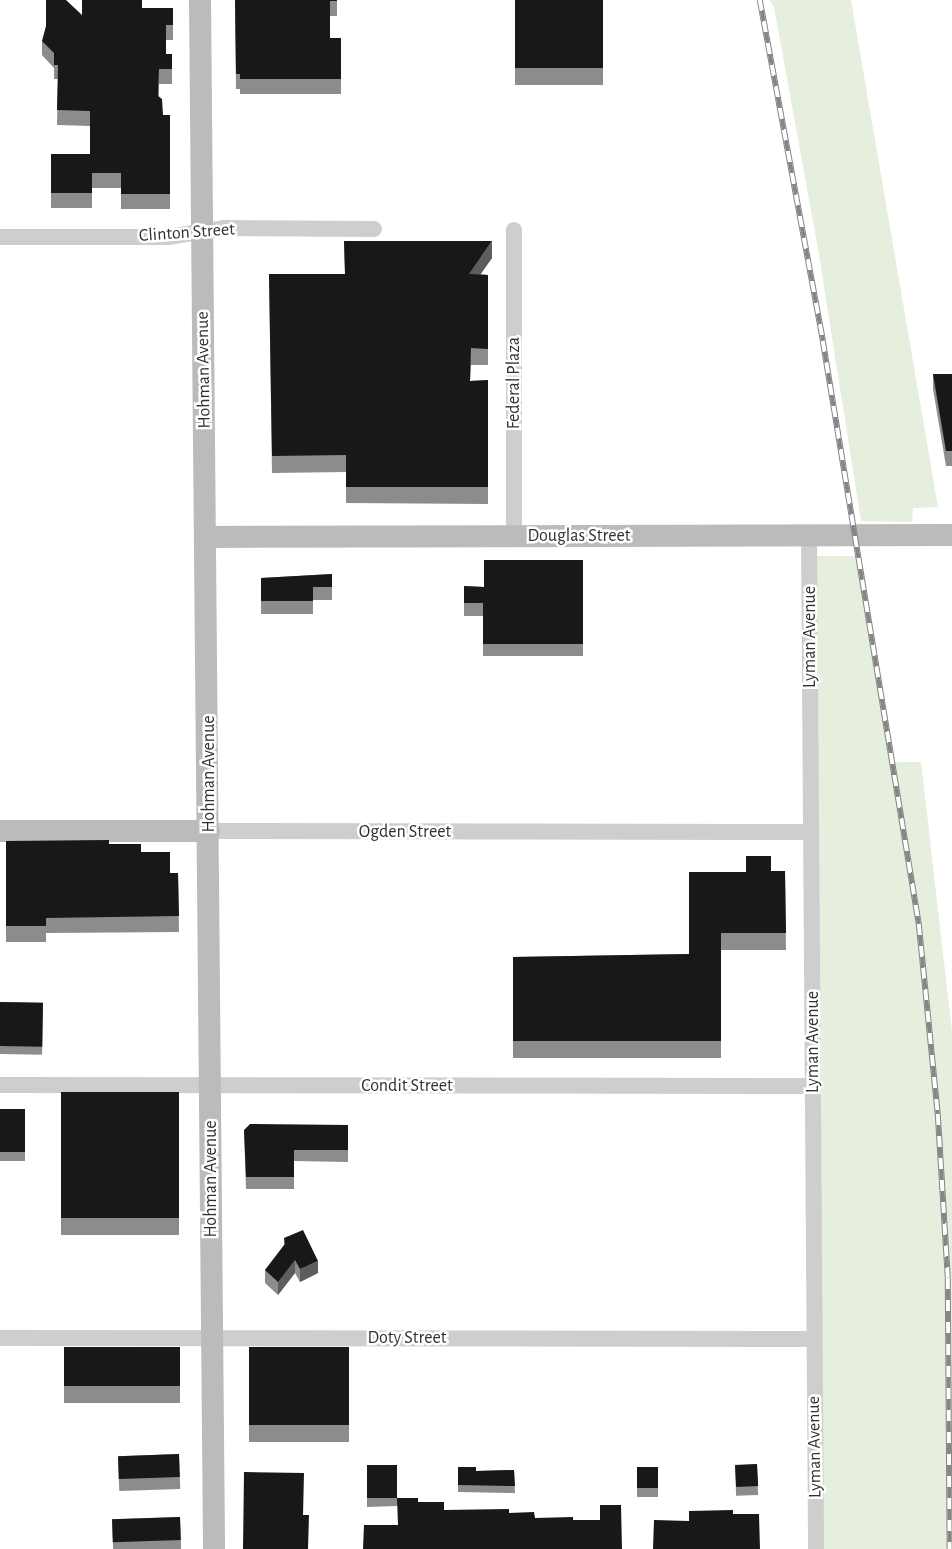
<!DOCTYPE html>
<html>
<head>
<meta charset="utf-8">
<style>
	body { margin:0 }
	#map { position:relative; width:952px; height:1549px; overflow:hidden; background:#fff; font-family:"Alegreya Sans",sans-serif }
	div>[style] { position:absolute }
	[style*='--x'] { left:calc(var(--x)*1px); top:calc(var(--y)*1px); width:calc(var(--w)*1px); rotate:calc(var(--a)*1deg) }
	.green>* { inset:0; background:#e6eede }
	.street>* { height:16px; margin:-8px; padding:0 8px; transform-origin:8px; border-radius:8px; background:#cecece }
	.secondary>* { height:22px; margin:-11px; padding:0 11px; transform-origin:11px; border-radius:11px; background:#bbb }
	.rail>* { height:5.5px; margin-top:-2.75px; transform-origin:0; background:repeating-linear-gradient(90deg,#fff 0 11px,#868686 0 22px); box-sizing:border-box; border-block:1px solid #868686 }
	.wall>* { inset:0; background:#8c8c8c; transform-origin:0 0 }
	.shaded-wall>* { inset:0; background:#5d5d5d }
	.building>* { inset:0; background:#181818; transform-origin:0 0 }
	span { translate:-50% -50%; white-space:nowrap; text-align:center; line-height:1.15; -webkit-text-stroke:5px #fff; paint-order:stroke }
	.street-label { font-size:18px; color:#313131 }
</style>
</head>
<body>
<div id="map">
	<div class="green">
		<div style="clip-path:polygon(770px 0,851px 0,938px 507px,913px 508px,912px 522px,861px 521px,818px 249px,774px 7px)"></div>
		<div style="clip-path:polygon(810px 556px,859px 556px,895px 762px,921px 762px,952px 1032px,952px 1549px,818px 1549px)"></div>
	</div>
	<div class="street">
		<div style="--x:514;--y:230;--w:306;--a:90"></div>
		<div style="--x:0;--y:237;--w:168;--a:0"></div>
		<div style="--x:168;--y:237;--w:58;--a:-9"></div>
		<div style="--x:225;--y:228;--w:149;--a:0.4"></div>
		<div style="--x:809;--y:535;--w:1014;--a:89.6"></div>
		<div style="--x:209;--y:831;--w:602;--a:0.1"></div>
		<div style="--x:0;--y:1085;--w:813;--a:0.07"></div>
		<div style="--x:0;--y:1338;--w:814;--a:0.07"></div>
	</div>
	<div class="secondary">
		<div style="--x:200;--y:0;--w:1549;--a:89.48"></div>
		<div style="--x:206;--y:537;--w:746;--a:-0.15"></div>
		<div style="--x:0;--y:831;--w:209;--a:0"></div>
	</div>
	<div class="rail">
		<div style="--x:760;--y:0;--w:347;--a:79.5"></div>
		<div style="--x:823;--y:341;--w:591;--a:80.65"></div>
		<div style="--x:919;--y:924;--w:191;--a:84.3"></div>
		<div style="--x:938;--y:1114;--w:164;--a:86.5"></div>
		<div style="--x:948;--y:1278;--w:271;--a:89.6"></div>
	</div>
	<div class="wall">
		<div style="clip-path:polygon(235px 0,337px 0,337px 16px,330px 16px,330px 38px,341px 38px,341px 94px,240px 94px,240px 89px,236px 89px)"></div>
		<div style="left:515px;top:0;width:88px;height:85px"></div>
		<div style="clip-path:polygon(142px 8px,173px 8px,173px 40px,166px 40px,166px 54px,172px 54px,172px 84px,159px 84px,159px 96px,163px 115px,170px 115px,170px 209px,121px 209px,121px 188px,92px 188px,92px 208px,51px 208px,51px 154px,90px 154px,90px 126px,57px 125px,58px 79px,54px 79px,54px 68px,42px 55px,42px 41px,82px 15px)"></div>
		<div style="clip-path:polygon(344px 241px,492px 258px,480px 274px,488px 275px,488px 365px,471px 365px,470px 381px,488px 380px,488px 504px,346px 503px,346px 472px,272px 473px,269px 274px,345px 274px)"></div>
		<div style="clip-path:polygon(933px 374px,952px 374px,952px 466px,946px 466px,933px 389px)"></div>
		<div style="clip-path:polygon(583px 560px,583px 656px,483px 656px,483px 616px,464px 616px,464px 586px,484px 587px)"></div>
		<div style="clip-path:polygon(332px 574px,332px 600px,313px 600px,313px 614px,261px 614px,261px 578px)"></div>
		<div style="clip-path:polygon(6px 841px,109px 844px,141px 852px,170px 873px,178px 873px,179px 932px,46px 933px,46px 942px,6px 942px)"></div>
		<div style="clip-path:polygon(771px 871px,785px 871px,786px 950px,721px 950px,721px 1058px,513px 1058px,513px 957px,689px 954px)"></div>
		<div style="left:0;top:1002px;width:43px;height:52px;rotate:1deg"></div>
		<div style="left:61px;top:1092px;width:118px;height:143px"></div>
		<div style="left:25px;top:1109px;width:52px;height:25px;rotate:90deg"></div>
		<div style="clip-path:polygon(348px 1125px,348px 1162px,294px 1161px,294px 1189px,246px 1189px,244px 1130px)"></div>
		<div style="clip-path:polygon(284px 1238px,318px 1273px,300px 1282px,295px 1273px,278px 1295px,265px 1283px,265px 1270px,284px 1245px)"></div>
		<div style="left:180px;top:1347px;width:56px;height:116px;rotate:90deg"></div>
		<div style="left:249px;top:1347px;width:100px;height:95px"></div>
		<div style="left:179px;top:1454px;width:35px;height:61px;rotate:88deg"></div>
		<div style="left:757px;top:1464px;width:31px;height:22px;rotate:88deg"></div>
		<div style="clip-path:polygon(458px 1467px,476px 1471px,514px 1470px,515px 1493px,458px 1492px)"></div>
		<div style="left:658px;top:1467px;width:30px;height:21px;rotate:90deg"></div>
		<div style="clip-path:polygon(367px 1474px,398px 1498px,418px 1502px,444px 1510px,509px 1513px,535px 1518px,573px 1520px,622px 1549px,397px 1506px,367px 1507px)"></div>
		<div style="left:180px;top:1517px;width:32px;height:68px;rotate:88deg"></div>
	</div>
	<div class="shaded-wall">
		<div style="clip-path:polygon(492px 241px,492px 258px,469px 291px,469px 274px)"></div>
		<div style="clip-path:polygon(295px 1260px,295px 1273px,278px 1295px,278px 1282px)"></div>
		<div style="clip-path:polygon(318px 1261px,318px 1273px,300px 1282px,300px 1269px)"></div>
	</div>
	<div class="building">
		<div style="clip-path:polygon(46px 0,66px 0,82px 15px,82px 0,142px 0,142px 8px,173px 8px,173px 25px,166px 25px,166px 54px,172px 54px,172px 69px,159px 69px,158px 96px,162px 99px,163px 115px,170px 115px,170px 194px,121px 194px,121px 173px,92px 173px,92px 193px,51px 193px,51px 154px,90px 154px,90px 111px,57px 110px,58px 65px,54px 65px,54px 53px,42px 41px,46px 26px)"></div>
		<div style="clip-path:polygon(235px 0,337px 0,337px 1px,330px 1px,330px 38px,341px 38px,341px 79px,240px 79px,240px 74px,236px 74px)"></div>
		<div style="left:515px;top:0;width:88px;height:68px"></div>
		<div style="clip-path:polygon(344px 241px,492px 241px,469px 274px,488px 275px,488px 349px,471px 348px,470px 381px,488px 380px,488px 487px,346px 487px,346px 455px,272px 456px,269px 274px,345px 274px)"></div>
		<div style="clip-path:polygon(933px 374px,952px 374px,952px 451px,946px 451px)"></div>
		<div style="clip-path:polygon(484px 560px,583px 560px,583px 644px,483px 644px,483px 603px,464px 603px,464px 586px,484px 587px)"></div>
		<div style="clip-path:polygon(332px 574px,332px 587px,313px 587px,313px 601px,261px 601px,261px 578px)"></div>
		<div style="clip-path:polygon(109px 840px,109px 844px,141px 844px,141px 852px,170px 852px,170px 873px,178px 873px,179px 916px,46px 918px,46px 926px,6px 926px,6px 841px)"></div>
		<div style="clip-path:polygon(746px 856px,771px 856px,771px 871px,785px 871px,786px 933px,721px 933px,721px 1041px,513px 1041px,513px 957px,689px 954px,689px 872px,746px 872px)"></div>
		<div style="left:0;top:1002px;width:43px;height:44px;rotate:1deg"></div>
		<div style="left:61px;top:1092px;width:118px;height:126px"></div>
		<div style="left:25px;top:1109px;width:43px;height:25px;rotate:90deg"></div>
		<div style="clip-path:polygon(250px 1124px,348px 1125px,348px 1150px,294px 1150px,294px 1177px,246px 1177px,244px 1130px)"></div>
		<div style="clip-path:polygon(303px 1230px,318px 1261px,300px 1269px,295px 1260px,278px 1282px,265px 1270px,285px 1244px,284px 1238px)"></div>
		<div style="left:180px;top:1347px;width:39px;height:116px;rotate:90deg"></div>
		<div style="left:249px;top:1347px;width:100px;height:78px"></div>
		<div style="left:179px;top:1454px;width:23px;height:61px;rotate:88deg"></div>
		<div style="left:757px;top:1464px;width:22px;height:22px;rotate:87deg"></div>
		<div style="left:367px;top:1465px;width:30px;height:33px"></div>
		<div style="clip-path:polygon(458px 1467px,476px 1467px,476px 1471px,514px 1470px,515px 1486px,458px 1485px)"></div>
		<div style="left:658px;top:1467px;width:21px;height:21px;rotate:90deg"></div>
		<div style="clip-path:polygon(244px 1472px,304px 1473px,303px 1515px,309px 1515px,308px 1549px,243px 1549px)"></div>
		<div style="clip-path:polygon(397px 1498px,418px 1498px,418px 1502px,444px 1502px,444px 1510px,509px 1509px,509px 1513px,534px 1512px,535px 1518px,573px 1517px,573px 1520px,600px 1520px,600px 1505px,621px 1505px,622px 1549px,363px 1549px,364px 1525px,398px 1525px)"></div>
		<div style="clip-path:polygon(733px 1510px,733px 1514px,759px 1514px,760px 1549px,653px 1549px,654px 1520px,689px 1521px,689px 1511px)"></div>
		<div style="left:180px;top:1517px;width:23px;height:68px;rotate:88deg"></div>
	</div>
	<div class="street-label">
		<span style="left:187px;top:233px;rotate:-4deg">Clinton Street</span>
		<span style="left:204px;top:370px;rotate:-91deg">Hohman Avenue</span>
		<span style="left:514px;top:383px;rotate:-90deg">Federal Plaza</span>
		<span style="left:579px;top:536px">Douglas Street</span>
		<span style="left:810px;top:637px;rotate:-90deg">Lyman Avenue</span>
		<span style="left:209px;top:774px;rotate:-90deg">Hohman Avenue</span>
		<span style="left:405px;top:832px">Ogden Street</span>
		<span style="left:813px;top:1042px;rotate:-90deg">Lyman Avenue</span>
		<span style="left:407px;top:1086px">Condit Street</span>
		<span style="left:211px;top:1179px;rotate:-90deg">Hohman Avenue</span>
		<span style="left:407px;top:1338px">Doty Street</span>
		<span style="left:815px;top:1447px;rotate:-91deg">Lyman Avenue</span>
	</div>
</div>
</body>
</html>
